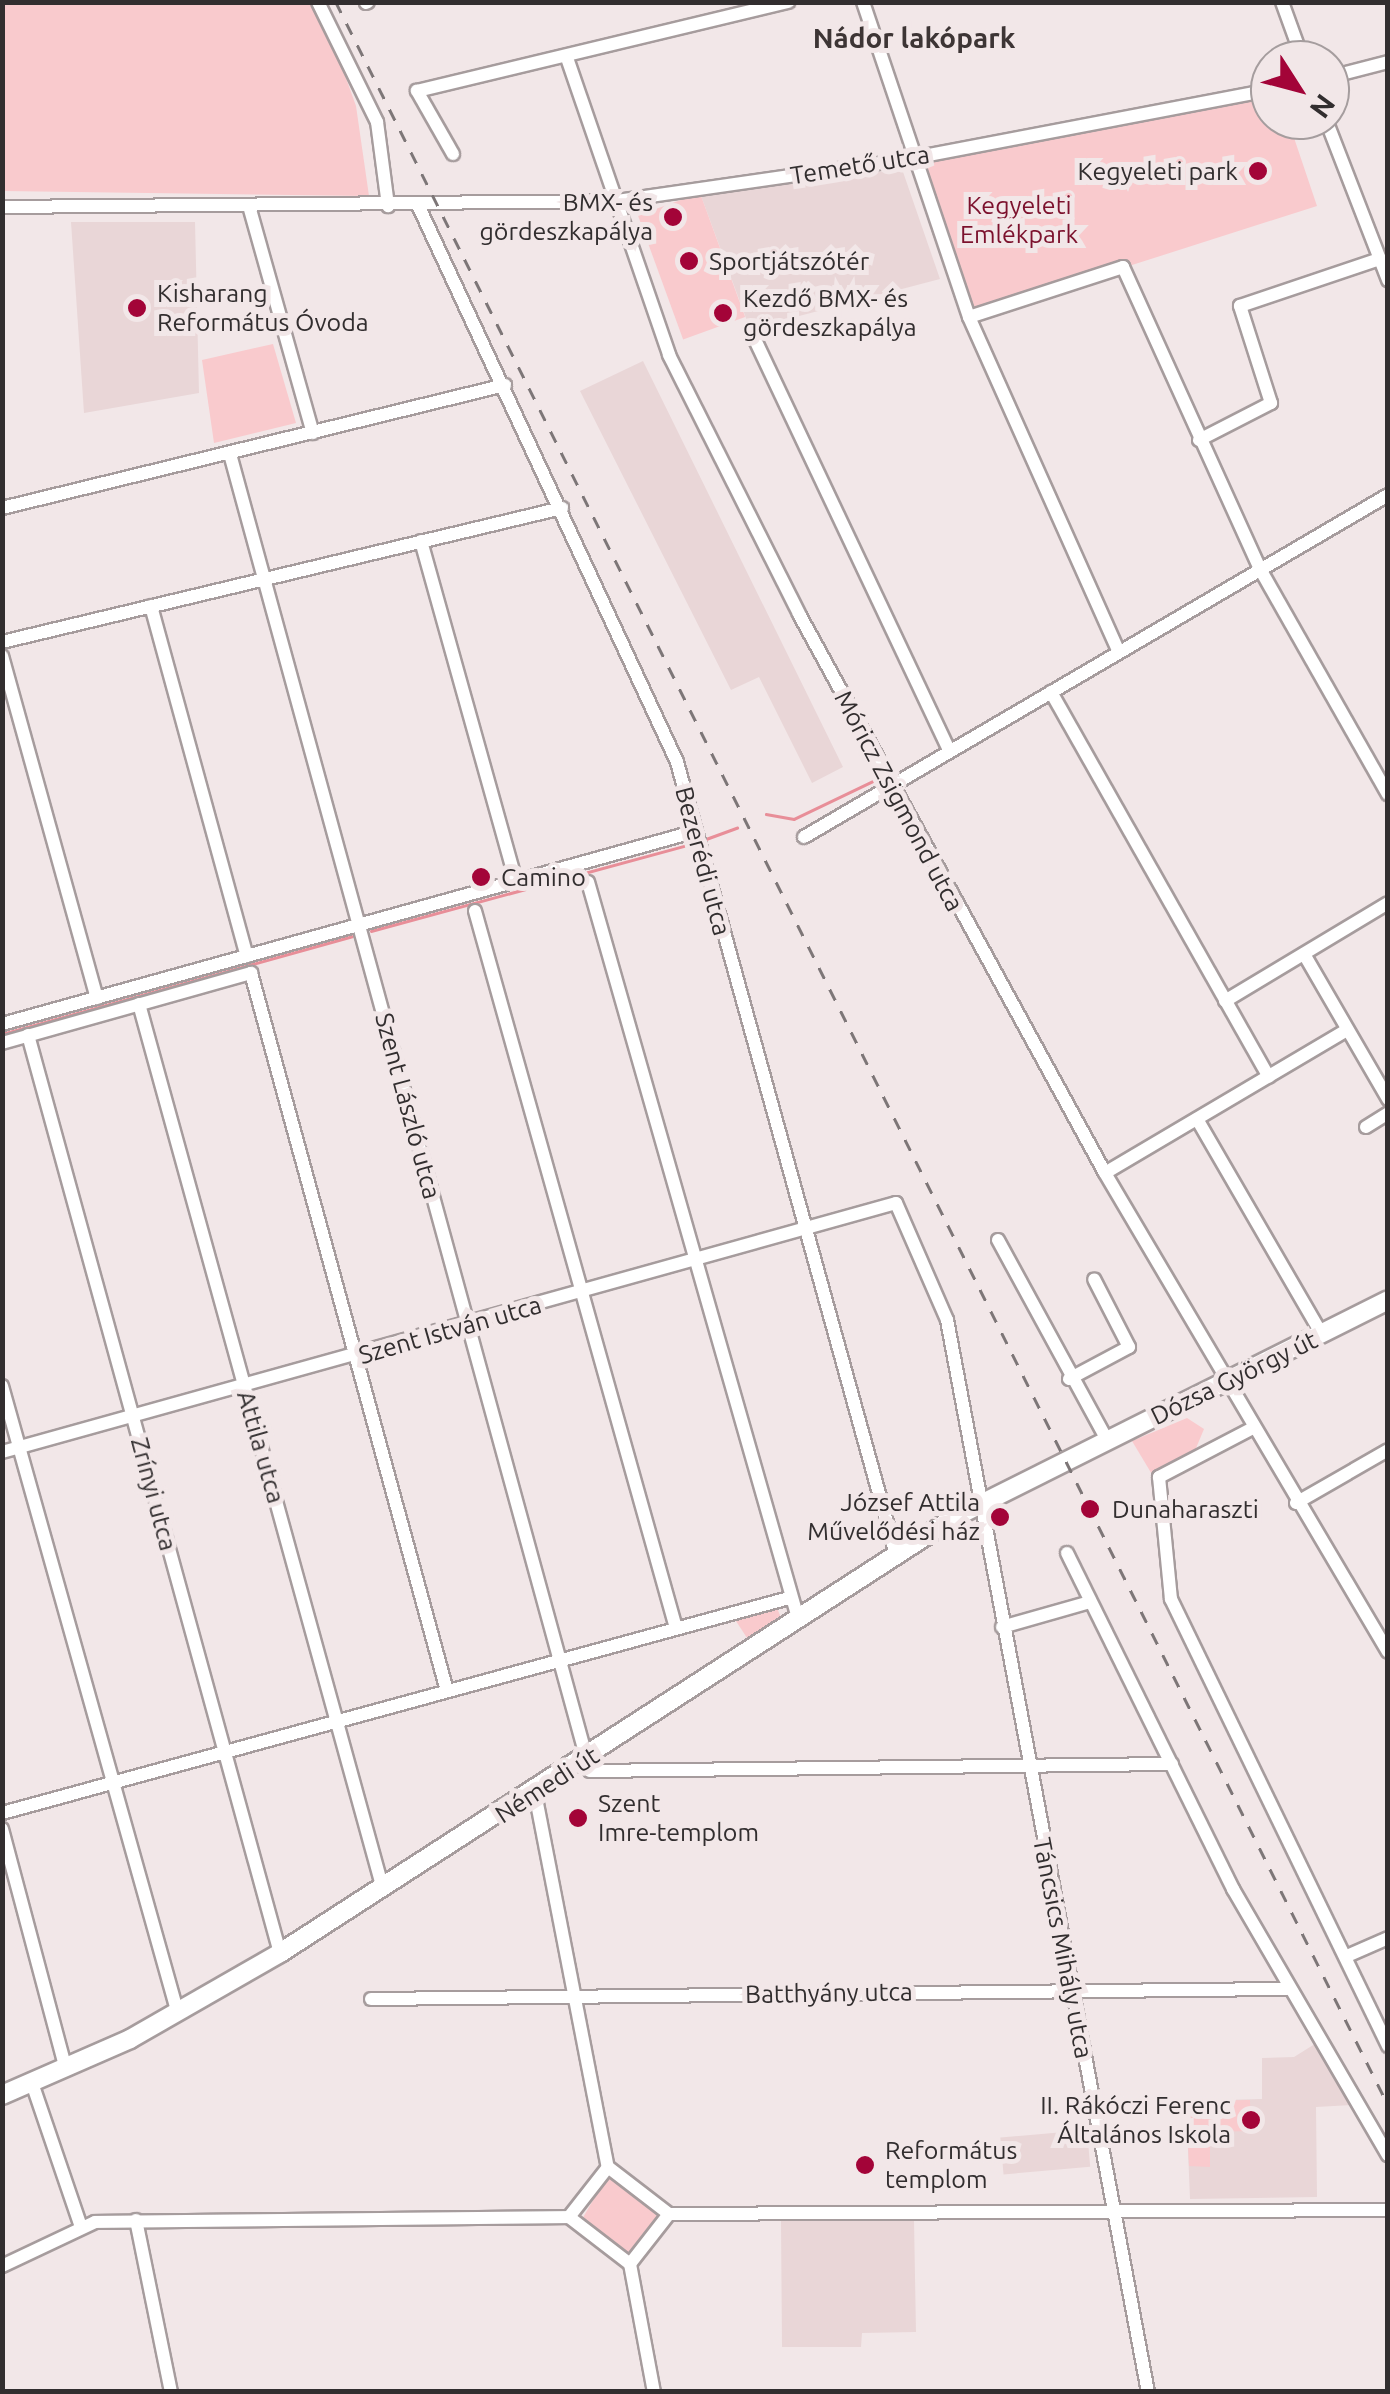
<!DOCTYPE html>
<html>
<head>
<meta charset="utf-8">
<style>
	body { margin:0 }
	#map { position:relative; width:1390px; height:2394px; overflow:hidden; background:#f2e7e8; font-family:Ubuntu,sans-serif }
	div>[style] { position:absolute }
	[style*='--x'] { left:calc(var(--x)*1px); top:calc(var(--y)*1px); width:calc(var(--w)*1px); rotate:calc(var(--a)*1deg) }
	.built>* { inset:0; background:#e9d6d7; transform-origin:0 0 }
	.green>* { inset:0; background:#f9cacd; transform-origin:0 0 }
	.stream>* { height:2.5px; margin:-1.25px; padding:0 1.25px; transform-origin:1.25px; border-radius:1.25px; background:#e88e98 }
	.roads { filter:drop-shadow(2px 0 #a69c9d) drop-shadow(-2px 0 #a69c9d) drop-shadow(0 2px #a69c9d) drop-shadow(0 -2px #a69c9d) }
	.minor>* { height:12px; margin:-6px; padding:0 6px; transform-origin:6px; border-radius:6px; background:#fff }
	.secondary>* { height:18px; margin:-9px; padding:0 9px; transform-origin:9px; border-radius:9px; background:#fff }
	.rail>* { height:2.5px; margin-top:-1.25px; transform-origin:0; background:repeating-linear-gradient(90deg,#7d7677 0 12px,transparent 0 24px) }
	.dots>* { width:28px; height:28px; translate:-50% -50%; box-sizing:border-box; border:5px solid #f2e7e8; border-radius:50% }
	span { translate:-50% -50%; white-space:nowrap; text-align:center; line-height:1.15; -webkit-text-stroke:10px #f2e7e8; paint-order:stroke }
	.street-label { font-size:25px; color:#322e2f }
	.poi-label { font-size:25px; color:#322e2f }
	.right { translate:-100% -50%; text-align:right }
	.left { translate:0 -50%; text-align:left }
	.park-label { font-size:25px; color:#7c112d }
	.neighbourhood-label { font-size:28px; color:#3d3535; font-weight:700 }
	.frame { position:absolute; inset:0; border:5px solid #322e2f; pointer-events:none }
	.north { position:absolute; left:1250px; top:40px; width:100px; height:100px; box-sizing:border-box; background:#f2e7e8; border:2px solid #a59d9e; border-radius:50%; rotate:126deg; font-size:28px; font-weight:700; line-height:40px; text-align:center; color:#322e2f }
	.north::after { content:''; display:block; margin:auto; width:35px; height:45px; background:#a30438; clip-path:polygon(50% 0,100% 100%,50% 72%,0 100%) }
</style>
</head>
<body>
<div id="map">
	<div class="built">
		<div style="clip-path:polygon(902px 169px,940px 279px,750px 329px,700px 193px)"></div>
		<div style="clip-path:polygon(71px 222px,195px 222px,199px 393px,84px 413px)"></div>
		<div style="clip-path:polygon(643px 361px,843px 767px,812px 783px,759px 677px,731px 690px,580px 391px)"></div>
		<div style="clip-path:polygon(1318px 2042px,1352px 2105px,1316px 2107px,1317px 2197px,1190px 2199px,1186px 2101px,1262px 2099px,1262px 2058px,1294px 2057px)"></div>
		<div style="left:1087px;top:2130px;width:37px;height:87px;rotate:85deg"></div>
		<div style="clip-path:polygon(914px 2220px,916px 2332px,862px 2333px,861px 2347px,782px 2347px,781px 2221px)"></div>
	</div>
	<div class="green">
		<div style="clip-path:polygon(3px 3px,319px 3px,356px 106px,369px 196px,3px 191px)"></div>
		<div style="clip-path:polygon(1270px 96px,1270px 120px,1288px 120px,1317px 206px,969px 317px,913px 159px)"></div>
		<div style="left:700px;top:193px;width:132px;height:66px;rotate:70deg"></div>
		<div style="clip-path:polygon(273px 344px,296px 423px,214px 443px,202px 360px)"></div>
		<div style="clip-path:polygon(1187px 1418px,1204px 1429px,1194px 1453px,1153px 1476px,1132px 1441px)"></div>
		<div style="clip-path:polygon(777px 1608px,782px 1620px,749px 1641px,734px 1618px)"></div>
		<div style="clip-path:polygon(1250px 2100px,1251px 2131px,1210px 2132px,1210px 2167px,1189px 2166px,1186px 2101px)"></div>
		<div style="clip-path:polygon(607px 2176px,660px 2211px,663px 2221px,633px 2259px,581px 2221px)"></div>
	</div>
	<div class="stream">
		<div style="--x:766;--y:814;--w:28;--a:10"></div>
		<div style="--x:794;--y:819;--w:88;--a:-25.7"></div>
		<div style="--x:706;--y:839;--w:33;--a:-20"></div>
		<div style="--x:371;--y:931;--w:327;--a:-15.2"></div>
		<div style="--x:2;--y:1034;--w:363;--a:-15.6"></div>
	</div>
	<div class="roads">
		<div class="minor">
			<div style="--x:318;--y:2;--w:134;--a:63.8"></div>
			<div style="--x:377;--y:122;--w:85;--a:82.5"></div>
			<div style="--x:863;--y:2;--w:332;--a:71.4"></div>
			<div style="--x:969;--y:317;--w:367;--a:65.9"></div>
			<div style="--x:1282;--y:2;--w:62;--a:70.1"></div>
			<div style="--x:366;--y:3;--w:2;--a:-27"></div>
			<div style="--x:567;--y:58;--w:314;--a:71"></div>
			<div style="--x:669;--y:355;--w:290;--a:63.3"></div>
			<div style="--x:799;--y:614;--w:637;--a:61.3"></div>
			<div style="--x:1105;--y:1173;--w:556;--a:59.42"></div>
			<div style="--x:1330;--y:77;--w:60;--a:-14.5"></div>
			<div style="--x:1326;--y:120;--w:172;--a:68.8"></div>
			<div style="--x:453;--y:154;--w:73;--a:-119.7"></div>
			<div style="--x:417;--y:91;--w:382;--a:-13.5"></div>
			<div style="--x:418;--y:205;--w:614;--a:65.06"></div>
			<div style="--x:677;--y:762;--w:823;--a:74.56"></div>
			<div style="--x:249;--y:206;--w:236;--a:74.3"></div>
			<div style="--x:2;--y:207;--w:614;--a:-0.56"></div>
			<div style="--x:616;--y:201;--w:300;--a:-8.2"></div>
			<div style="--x:913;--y:158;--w:363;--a:-10.8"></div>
			<div style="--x:969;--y:317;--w:162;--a:-18"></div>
			<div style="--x:1123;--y:267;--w:332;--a:65.6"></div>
			<div style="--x:1260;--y:569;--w:259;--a:60.4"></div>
			<div style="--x:750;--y:329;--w:463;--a:64.7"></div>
			<div style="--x:1199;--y:440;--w:81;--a:-27.2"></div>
			<div style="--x:1271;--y:403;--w:102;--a:-107.7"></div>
			<div style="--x:1240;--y:306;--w:148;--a:-18.6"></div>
			<div style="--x:230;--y:454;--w:1365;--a:74.71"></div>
			<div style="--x:590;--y:1771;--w:582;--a:-0.69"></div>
			<div style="--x:2;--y:508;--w:518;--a:-13.74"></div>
			<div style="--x:421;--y:541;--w:353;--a:74.4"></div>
			<div style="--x:151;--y:606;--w:363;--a:74.7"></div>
			<div style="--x:2;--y:642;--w:576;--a:-13.46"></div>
			<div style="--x:2;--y:656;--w:355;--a:74.5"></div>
			<div style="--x:1051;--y:692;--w:442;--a:60.5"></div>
			<div style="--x:804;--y:837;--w:677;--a:-30.35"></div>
			<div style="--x:588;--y:882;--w:765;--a:74.08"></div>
			<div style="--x:475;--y:911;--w:745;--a:74.34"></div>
			<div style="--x:1304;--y:954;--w:168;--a:59.9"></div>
			<div style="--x:1225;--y:1001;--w:190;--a:-31"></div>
			<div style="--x:139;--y:1004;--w:918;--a:74.59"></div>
			<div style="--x:2;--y:1024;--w:717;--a:-15.53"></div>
			<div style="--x:28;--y:1035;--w:952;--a:74.65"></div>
			<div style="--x:2;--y:1043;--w:259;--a:-15.7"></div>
			<div style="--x:251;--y:973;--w:744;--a:74.73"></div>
			<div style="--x:1197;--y:1119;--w:250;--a:59.9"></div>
			<div style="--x:1366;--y:1127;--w:26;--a:-32"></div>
			<div style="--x:1105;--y:1173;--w:279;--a:-30.6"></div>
			<div style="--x:998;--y:1240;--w:228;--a:61.4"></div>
			<div style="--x:1069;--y:1379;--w:68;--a:-28.1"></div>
			<div style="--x:1129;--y:1347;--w:76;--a:-117.2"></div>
			<div style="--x:2;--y:1386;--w:652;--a:74.34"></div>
			<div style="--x:1251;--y:1429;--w:104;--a:152.4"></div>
			<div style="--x:1159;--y:1477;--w:123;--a:84.4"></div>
			<div style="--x:1171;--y:1599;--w:497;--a:64.1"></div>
			<div style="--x:2;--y:1452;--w:928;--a:-15.56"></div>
			<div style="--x:896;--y:1203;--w:128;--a:66.4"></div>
			<div style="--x:947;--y:1320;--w:1091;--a:79.38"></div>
			<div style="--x:1296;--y:1503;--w:106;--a:-29.9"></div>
			<div style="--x:1067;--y:1553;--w:375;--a:63.7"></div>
			<div style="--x:1233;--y:1889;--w:308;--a:59.8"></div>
			<div style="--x:1002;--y:1627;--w:91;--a:-15.9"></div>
			<div style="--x:535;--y:1793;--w:381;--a:79"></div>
			<div style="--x:2;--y:1813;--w:816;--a:-15.28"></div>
			<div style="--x:2;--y:1829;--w:249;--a:75.1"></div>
			<div style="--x:1347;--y:1956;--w:45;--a:-23.7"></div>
			<div style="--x:371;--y:1999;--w:916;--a:-0.63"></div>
			<div style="--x:32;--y:2083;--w:149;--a:71.2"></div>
			<div style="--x:608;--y:2167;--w:77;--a:37.6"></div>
			<div style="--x:669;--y:2214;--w:63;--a:128"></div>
			<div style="--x:630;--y:2264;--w:77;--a:-142.4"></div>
			<div style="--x:569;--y:2217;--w:63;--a:-52"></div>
			<div style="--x:669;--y:2214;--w:719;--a:-0.32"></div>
			<div style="--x:136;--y:2220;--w:176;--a:78.5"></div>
			<div style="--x:630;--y:2264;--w:130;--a:79.4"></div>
			<div style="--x:2;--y:2266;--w:103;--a:-25.3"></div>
			<div style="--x:95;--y:2222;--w:474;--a:-0.6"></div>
		</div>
		<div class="secondary">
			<div style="--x:2;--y:2095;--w:140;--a:-23.6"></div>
			<div style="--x:130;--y:2039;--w:173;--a:-29.8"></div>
			<div style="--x:280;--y:1953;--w:804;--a:-32.86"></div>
			<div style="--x:955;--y:1517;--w:484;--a:-26.6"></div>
		</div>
	</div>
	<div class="rail">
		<div style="--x:336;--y:2;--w:2351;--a:63.42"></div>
	</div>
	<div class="dots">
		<div style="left:1258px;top:171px;background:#a30438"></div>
		<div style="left:673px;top:217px;background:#a30438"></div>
		<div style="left:689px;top:261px;background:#a30438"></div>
		<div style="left:137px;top:308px;background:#a30438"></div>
		<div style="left:723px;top:313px;background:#a30438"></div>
		<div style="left:481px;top:877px;background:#a30438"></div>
		<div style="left:1090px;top:1509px;background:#a30438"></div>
		<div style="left:1000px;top:1517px;background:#a30438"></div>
		<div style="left:578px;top:1818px;background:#a30438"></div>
		<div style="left:1251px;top:2120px;background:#a30438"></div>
		<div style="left:865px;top:2165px;background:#a30438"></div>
	</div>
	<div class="street-label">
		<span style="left:860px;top:165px;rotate:-9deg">Temető utca</span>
		<span style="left:899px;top:801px;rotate:62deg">Móricz Zsigmond utca</span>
		<span style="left:703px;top:861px;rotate:75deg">Bezerédi utca</span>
		<span style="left:408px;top:1106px;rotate:75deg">Szent László utca</span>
		<span style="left:450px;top:1330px;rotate:-16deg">Szent István utca</span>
		<span style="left:1234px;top:1378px;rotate:-26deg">Dózsa György út</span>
		<span style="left:261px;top:1447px;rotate:74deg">Attila utca</span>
		<span style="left:154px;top:1494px;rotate:75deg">Zrínyi utca</span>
		<span style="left:547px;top:1785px;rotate:-33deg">Némedi út</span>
		<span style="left:1063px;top:1948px;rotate:79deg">Táncsics Mihály utca</span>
		<span style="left:829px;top:1993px;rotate:-1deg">Batthyány utca</span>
	</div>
	<div class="poi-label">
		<span class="right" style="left:1238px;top:171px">Kegyeleti park</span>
		<span class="right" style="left:653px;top:217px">BMX- és<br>gördeszkapálya</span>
		<span class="left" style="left:709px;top:261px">Sportjátszótér</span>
		<span class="left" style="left:157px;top:308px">Kisharang<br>Református Óvoda</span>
		<span class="left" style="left:743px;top:313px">Kezdő BMX- és<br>gördeszkapálya</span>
		<span class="left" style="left:501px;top:877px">Camino</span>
		<span class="right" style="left:980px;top:1517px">József Attila<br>Művelődési ház</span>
		<span class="left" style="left:1112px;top:1509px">Dunaharaszti</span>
		<span class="left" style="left:598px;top:1818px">Szent<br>Imre-templom</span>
		<span class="right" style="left:1231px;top:2120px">II. Rákóczi Ferenc<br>Általános Iskola</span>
		<span class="left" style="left:885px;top:2165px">Református<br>templom</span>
	</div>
	<div class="park-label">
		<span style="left:1019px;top:220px">Kegyeleti<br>Emlékpark</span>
	</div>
	<div class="neighbourhood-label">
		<span style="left:914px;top:38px">Nádor lakópark</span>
	</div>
	<div class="frame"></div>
	<div class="north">N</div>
</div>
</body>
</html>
